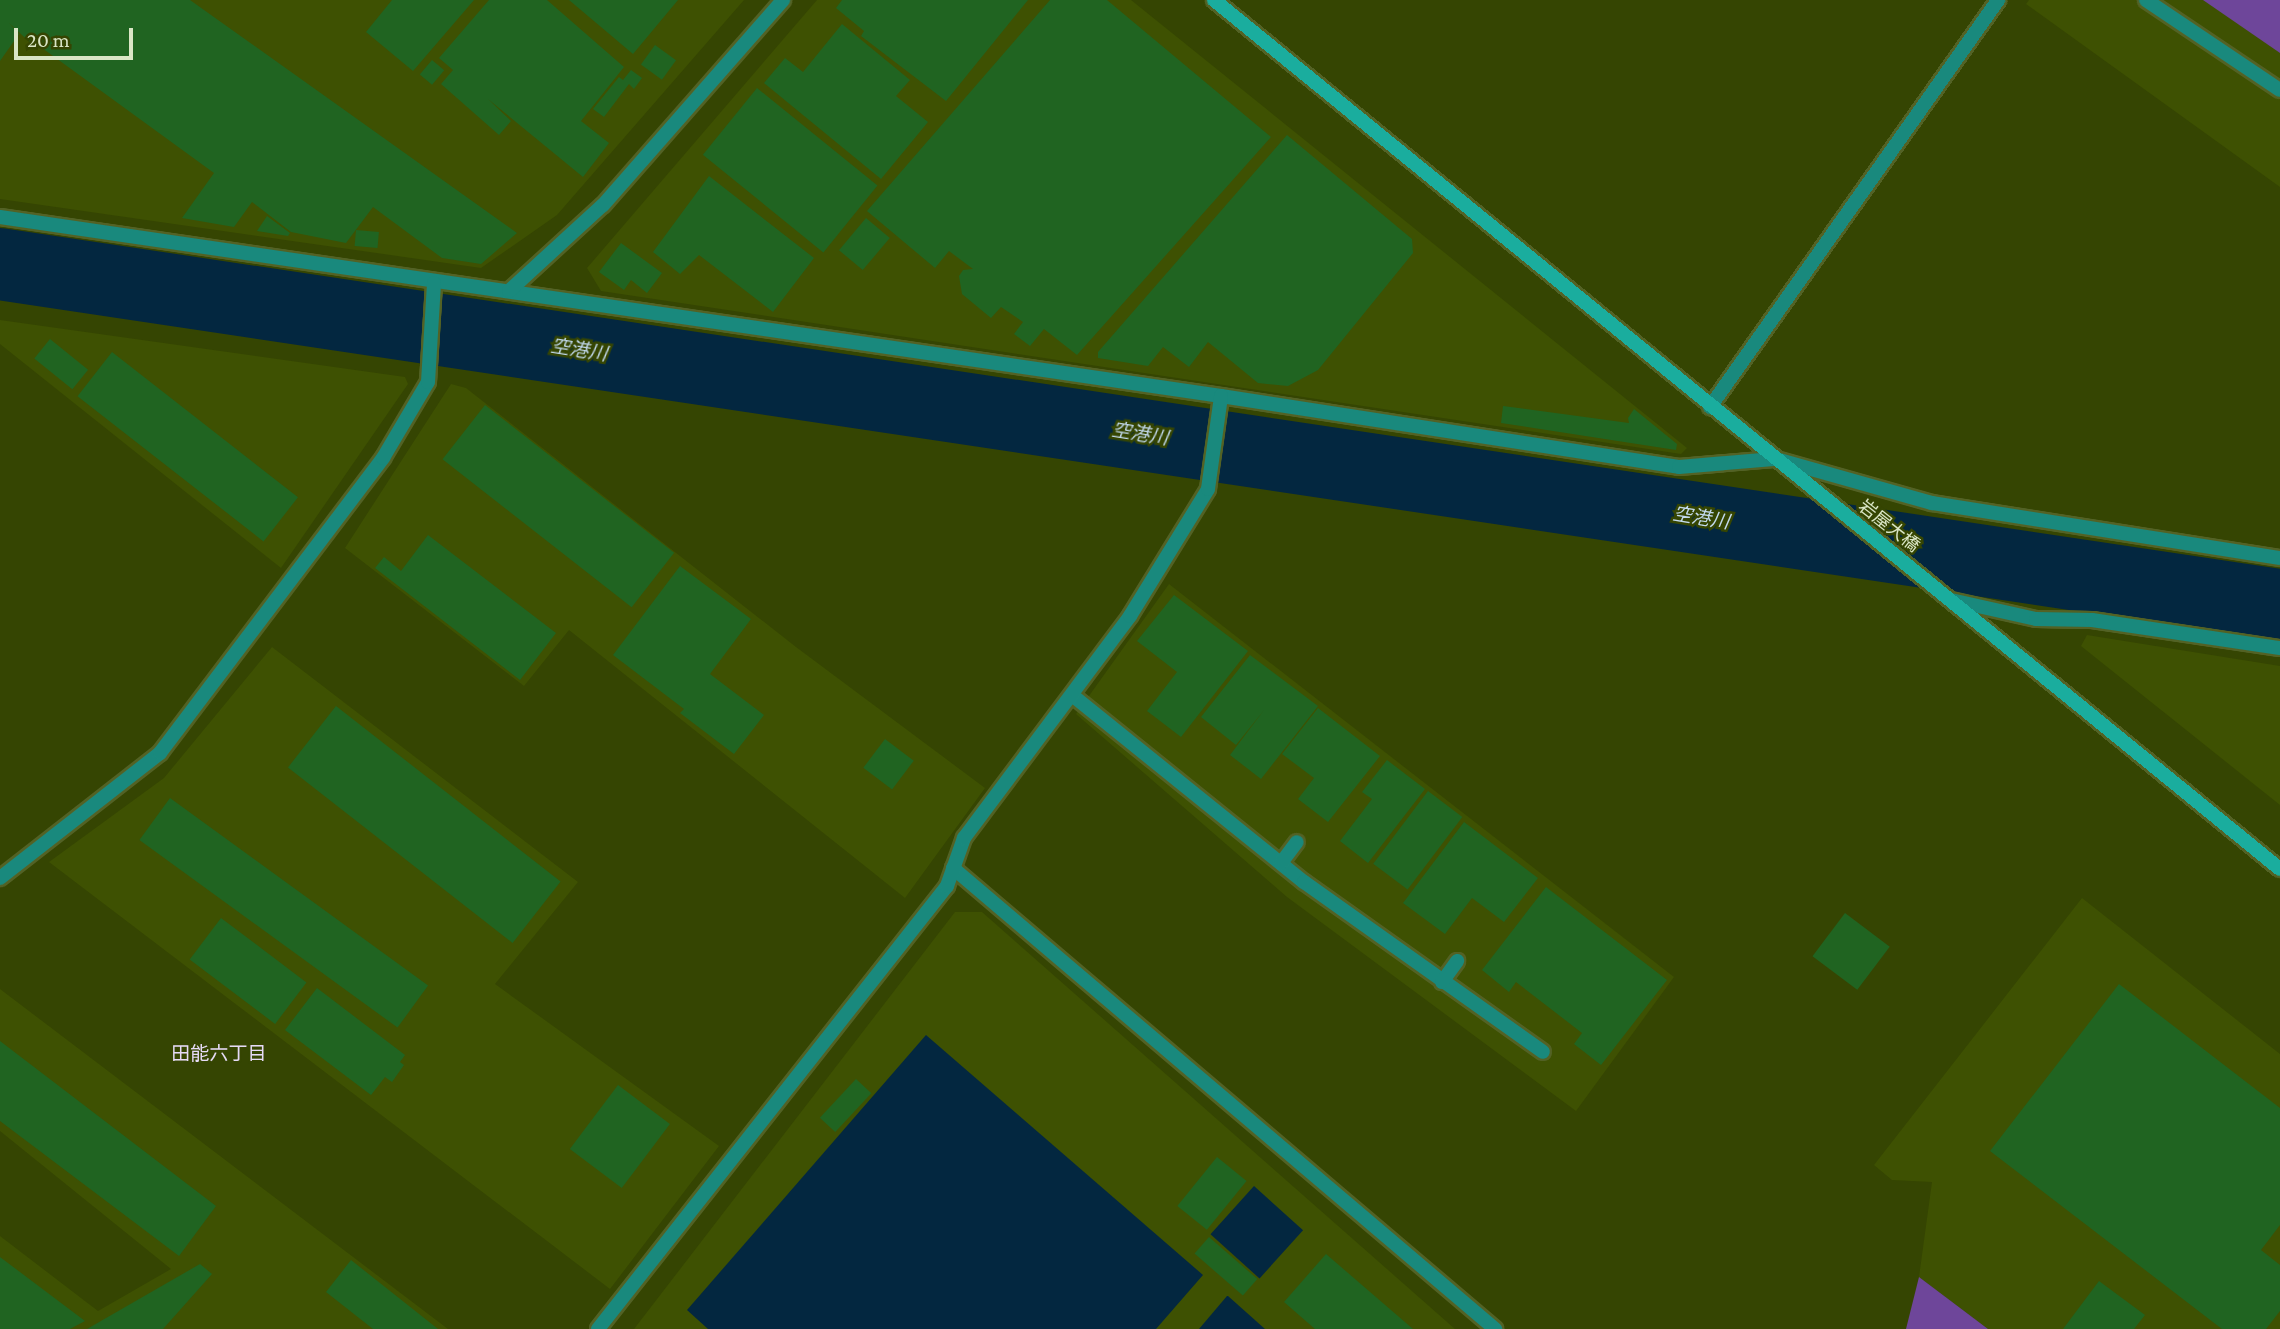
<!DOCTYPE html>
<html>
<head>
<meta charset="utf-8">
<style>
	body { margin:0 }
	#map { position:relative; width:2280px; height:1329px; overflow:hidden; background:#354502; font-family:"Crimson Pro","Noto Sans JP",serif }
	div>[style] { position:absolute }
	[style*='--x'] { left:calc(var(--x)*1px); top:calc(var(--y)*1px); width:calc(var(--w)*1px); rotate:calc(var(--a)*1deg) }
	.built>* { inset:0; background:#3e5102 }
	.green>* { inset:0; background:#6e469a }
	.water>* { inset:0; background:#032740; transform-origin:0 0 }
	.river>* { height:72px; margin:-36px; padding:0 36px; transform-origin:36px; border-radius:36px; background:#032740 }
	.building>* { inset:0; background:#206421; transform-origin:0 0 }
	.roads { filter:drop-shadow(2px 0 #536225) drop-shadow(-2px 0 #536225) drop-shadow(0 2px #536225) drop-shadow(0 -2px #536225) }
	.lane>* { height:14px; margin:-7px; padding:0 7px; transform-origin:7px; border-radius:7px; background:#19897d }
	.street>* { height:14px; margin:-7px; padding:0 7px; transform-origin:7px; border-radius:7px; background:#19897d }
	.secondary>* { height:14px; margin:-7px; padding:0 7px; transform-origin:7px; border-radius:7px; background:#1aad9e }
	span { translate:-50% -50%; white-space:nowrap; text-align:center; line-height:1.15; -webkit-text-stroke:5px #354502; paint-order:stroke }
	.street-label { font-size:18px; color:#dae6c6 }
	.water-label { font-size:19px; color:#c2d9ec; font-style:italic }
	.neighbourhood-label { font-size:19px; color:#e6dbf7 }
	.scale { position:absolute; left:14px; top:28px; width:119px; height:32px; box-sizing:border-box; border:4px solid #dae6c6; border-top:0; padding-left:9px; font-size:21px; line-height:24px; white-space:nowrap; color:#dae6c6; -webkit-text-stroke:5px #354502; paint-order:stroke }
</style>
</head>
<body>
<div id="map">
	<div class="built">
		<div style="clip-path:polygon(0 0,744px 0,557px 215px,481px 268px,0 199px)"></div>
		<div style="clip-path:polygon(817px 0,1131px 0,1687px 448px,1681px 454px,601px 291px,587px 268px)"></div>
		<div style="clip-path:polygon(2029px 0,2280px 0,2280px 187px,2026px 4px)"></div>
		<div style="clip-path:polygon(0 320px,405px 377px,408px 384px,281px 568px,0 344px)"></div>
		<div style="clip-path:polygon(451px 384px,466px 388px,796px 647px,985px 788px,905px 898px,569px 630px,524px 686px,345px 548px)"></div>
		<div style="clip-path:polygon(1169px 584px,1674px 977px,1576px 1111px,1287px 897px,1076px 714px)"></div>
		<div style="clip-path:polygon(2087px 635px,2280px 666px,2280px 805px,2081px 646px)"></div>
		<div style="clip-path:polygon(272px 647px,578px 882px,495px 984px,719px 1146px,610px 1289px,49px 862px,164px 778px)"></div>
		<div style="clip-path:polygon(2082px 898px,2280px 1054px,2280px 1329px,1988px 1329px,1919px 1277px,1932px 1182px,1892px 1180px,1874px 1165px)"></div>
		<div style="clip-path:polygon(955px 912px,982px 912px,1455px 1329px,634px 1329px)"></div>
		<div style="clip-path:polygon(0 989px,448px 1329px,0 1329px,0 1236px,98px 1311px,171px 1269px,0 1131px)"></div>
	</div>
	<div class="green">
		<div style="clip-path:polygon(2203px 0,2280px 0,2280px 53px)"></div>
		<div style="clip-path:polygon(1919px 1277px,1988px 1329px,1906px 1329px)"></div>
	</div>
	<div class="water">
		<div style="clip-path:polygon(926px 1035px,1203px 1275px,1156px 1329px,708px 1329px,687px 1310px)"></div>
		<div style="left:1254px;top:1186px;width:66px;height:65px;rotate:42deg"></div>
		<div style="clip-path:polygon(1227px 1296px,1228px 1296px,1265px 1329px,1199px 1329px)"></div>
	</div>
	<div class="river">
		<div style="--x:0;--y:264;--w:2305;--a:8.51"></div>
	</div>
	<div class="building">
		<div style="clip-path:polygon(0 0,190px 0,517px 233px,481px 264px,442px 258px,373px 207px,346px 243px,291px 232px,252px 202px,234px 227px,182px 218px,214px 173px,38px 45px,35px 47px,9px 23px,19px 34px,0 61px)"></div>
		<div style="clip-path:polygon(392px 0,474px 0,413px 71px,366px 32px)"></div>
		<div style="clip-path:polygon(489px 0,547px 0,624px 67px,581px 121px,609px 143px,583px 177px,488px 99px,511px 121px,499px 135px,441px 84px,453px 70px,439px 58px)"></div>
		<div style="clip-path:polygon(569px 0,678px 0,633px 54px)"></div>
		<div style="clip-path:polygon(842px 0,1028px 0,946px 101px,861px 36px,864px 31px,836px 8px)"></div>
		<div style="clip-path:polygon(1050px 0,1107px 0,1271px 137px,1077px 355px,1044px 329px,1030px 346px,1014px 334px,1023px 322px,1001px 307px,991px 318px,962px 294px,959px 276px,963px 270px,973px 269px,949px 251px,935px 268px,867px 211px)"></div>
		<div style="clip-path:polygon(842px 24px,910px 80px,896px 96px,928px 122px,881px 179px,764px 83px,785px 58px,803px 72px)"></div>
		<div style="left:655px;top:45px;width:26px;height:24px;rotate:36deg"></div>
		<div style="left:432px;top:60px;width:16px;height:19px;rotate:40deg"></div>
		<div style="clip-path:polygon(631px 70px,642px 78px,634px 89px,629px 84px,604px 117px,593px 109px,619px 77px,623px 80px)"></div>
		<div style="left:757px;top:88px;width:155px;height:86px;rotate:39deg"></div>
		<div style="clip-path:polygon(1287px 135px,1412px 239px,1413px 253px,1318px 370px,1288px 386px,1258px 383px,1208px 342px,1189px 367px,1163px 347px,1148px 366px,1098px 358px,1098px 352px)"></div>
		<div style="clip-path:polygon(709px 176px,814px 258px,773px 312px,699px 255px,680px 274px,653px 252px)"></div>
		<div style="clip-path:polygon(267px 216px,290px 233px,288px 236px,257px 231px)"></div>
		<div style="left:866px;top:218px;width:31px;height:42px;rotate:40deg"></div>
		<div style="left:356px;top:230px;width:23px;height:16px;rotate:5deg"></div>
		<div style="clip-path:polygon(621px 243px,662px 273px,647px 293px,631px 280px,624px 290px,599px 272px)"></div>
		<div style="left:50px;top:339px;width:49px;height:25px;rotate:39deg"></div>
		<div style="left:112px;top:352px;width:236px;height:56px;rotate:38deg"></div>
		<div style="left:485px;top:405px;width:240px;height:69px;rotate:38deg"></div>
		<div style="clip-path:polygon(1503px 406px,1629px 423px,1628px 418px,1634px 409px,1677px 444px,1676px 450px,1501px 423px)"></div>
		<div style="clip-path:polygon(428px 535px,556px 633px,520px 680px,375px 568px,384px 557px,401px 571px)"></div>
		<div style="clip-path:polygon(680px 566px,751px 619px,710px 674px,764px 715px,734px 754px,680px 713px,684px 709px,613px 655px)"></div>
		<div style="clip-path:polygon(1174px 595px,1248px 651px,1181px 737px,1147px 711px,1177px 672px,1137px 641px)"></div>
		<div style="clip-path:polygon(1250px 655px,1318px 706px,1261px 779px,1230px 755px,1264px 710px,1236px 745px,1201px 717px)"></div>
		<div style="left:336px;top:706px;width:285px;height:78px;rotate:38deg"></div>
		<div style="clip-path:polygon(1318px 708px,1380px 756px,1328px 822px,1298px 799px,1314px 778px,1282px 754px)"></div>
		<div style="left:885px;top:739px;width:36px;height:36px;rotate:37deg"></div>
		<div style="clip-path:polygon(1387px 760px,1425px 789px,1368px 863px,1340px 841px,1372px 799px,1362px 792px)"></div>
		<div style="left:1428px;top:791px;width:43px;height:91px;rotate:37deg"></div>
		<div style="left:170px;top:798px;width:319px;height:52px;rotate:36deg"></div>
		<div style="clip-path:polygon(1464px 822px,1538px 878px,1504px 922px,1472px 898px,1445px 934px,1403px 903px)"></div>
		<div style="clip-path:polygon(1546px 887px,1667px 980px,1601px 1065px,1574px 1044px,1582px 1033px,1516px 982px,1509px 992px,1482px 970px)"></div>
		<div style="left:1845px;top:913px;width:56px;height:54px;rotate:37deg"></div>
		<div style="left:221px;top:918px;width:107px;height:52px;rotate:37deg"></div>
		<div style="clip-path:polygon(2119px 984px,2280px 1108px,2280px 1225px,2261px 1250px,2280px 1265px,2280px 1311px,2266px 1329px,2222px 1329px,1990px 1151px)"></div>
		<div style="clip-path:polygon(317px 988px,405px 1055px,400px 1062px,404px 1065px,392px 1082px,385px 1077px,371px 1095px,285px 1030px)"></div>
		<div style="clip-path:polygon(0 1041px,216px 1206px,179px 1256px,0 1121px)"></div>
		<div style="left:856px;top:1079px;width:21px;height:53px;rotate:43deg"></div>
		<div style="left:618px;top:1085px;width:65px;height:80px;rotate:37deg"></div>
		<div style="left:1217px;top:1157px;width:38px;height:63px;rotate:39deg"></div>
		<div style="left:1209px;top:1237px;width:64px;height:22px;rotate:41deg"></div>
		<div style="clip-path:polygon(1326px 1254px,1413px 1329px,1315px 1329px,1284px 1302px)"></div>
		<div style="clip-path:polygon(0 1257px,85px 1321px,70px 1329px,0 1329px)"></div>
		<div style="clip-path:polygon(351px 1260px,438px 1329px,373px 1329px,326px 1292px)"></div>
		<div style="clip-path:polygon(200px 1264px,212px 1274px,163px 1329px,87px 1329px)"></div>
		<div style="clip-path:polygon(2099px 1281px,2145px 1315px,2134px 1329px,2063px 1329px)"></div>
	</div>
	<div class="roads">
		<div class="lane">
			<div style="--x:2146;--y:0;--w:161;--a:33.9"></div>
			<div style="--x:1710;--y:407;--w:499;--a:-54.7"></div>
			<div style="--x:1779;--y:460;--w:159;--a:15.7"></div>
			<div style="--x:1932;--y:503;--w:352;--a:9"></div>
			<div style="--x:1072;--y:695;--w:298;--a:38.9"></div>
			<div style="--x:1304;--y:882;--w:293;--a:35.4"></div>
			<div style="--x:1281;--y:863;--w:26;--a:-53"></div>
			<div style="--x:1442;--y:982;--w:26;--a:-54"></div>
		</div>
		<div class="street">
			<div style="--x:0;--y:217;--w:1234;--a:8.34"></div>
			<div style="--x:1221;--y:396;--w:463;--a:8.8"></div>
			<div style="--x:1679;--y:467;--w:95;--a:-4.8"></div>
			<div style="--x:509;--y:291;--w:127;--a:-42.5"></div>
			<div style="--x:603;--y:205;--w:273;--a:-48.7"></div>
			<div style="--x:1951;--y:600;--w:87;--a:12.6"></div>
			<div style="--x:2036;--y:619;--w:56;--a:1"></div>
			<div style="--x:2092;--y:620;--w:190;--a:8.5"></div>
			<div style="--x:953;--y:868;--w:712;--a:40.38"></div>
			<div style="--x:0;--y:878;--w:203;--a:-38"></div>
			<div style="--x:160;--y:753;--w:370;--a:-52.9"></div>
			<div style="--x:383;--y:458;--w:88;--a:-59.4"></div>
			<div style="--x:428;--y:382;--w:99;--a:-86.5"></div>
			<div style="--x:598;--y:1329;--w:564;--a:-51.77"></div>
			<div style="--x:947;--y:886;--w:51;--a:-70.5"></div>
			<div style="--x:964;--y:838;--w:277;--a:-53.2"></div>
			<div style="--x:1130;--y:616;--w:149;--a:-58.4"></div>
			<div style="--x:1208;--y:489;--w:94;--a:-82"></div>
		</div>
		<div class="secondary">
			<div style="--x:1214;--y:0;--w:1375;--a:39.19"></div>
		</div>
	</div>
	<div class="street-label">
		<span style="left:1889px;top:526px;rotate:38deg">岩屋大橋</span>
	</div>
	<div class="water-label">
		<span style="left:579px;top:350px;rotate:9deg">空港川</span>
		<span style="left:1140px;top:434px;rotate:9deg">空港川</span>
		<span style="left:1701px;top:518px;rotate:9deg">空港川</span>
	</div>
	<div class="neighbourhood-label">
		<span style="left:219px;top:1054px">田能六丁目</span>
	</div>
	<div class="scale">20 m</div>
</div>
</body>
</html>
